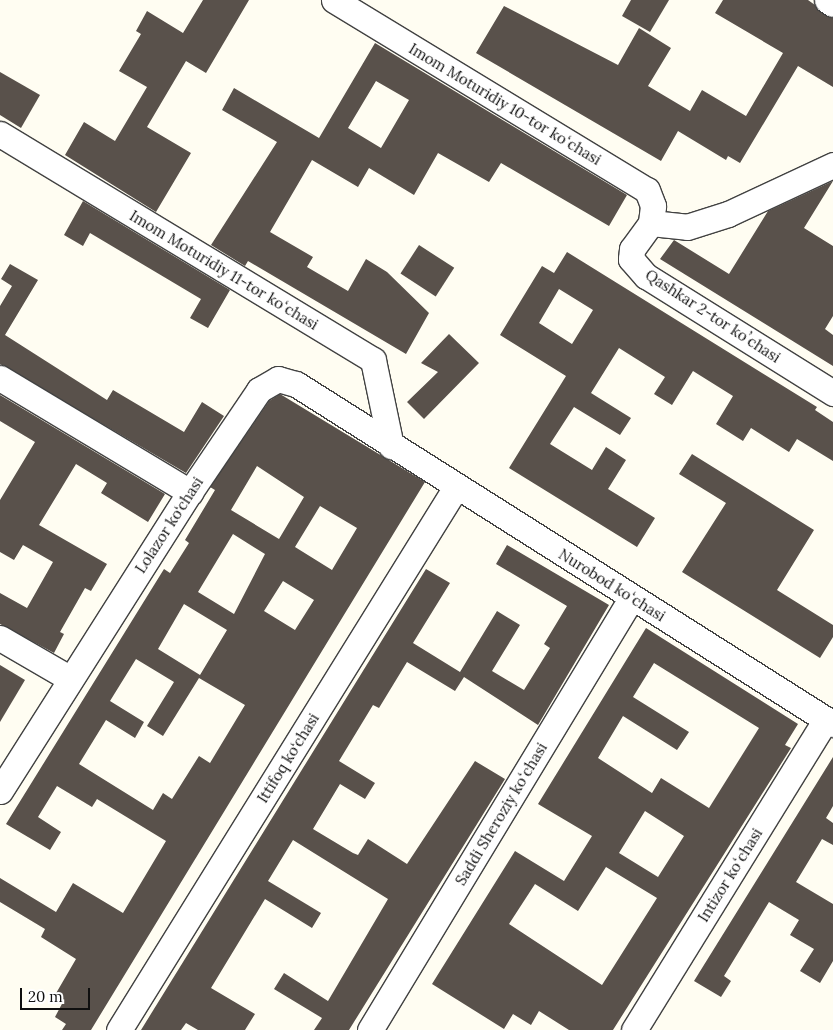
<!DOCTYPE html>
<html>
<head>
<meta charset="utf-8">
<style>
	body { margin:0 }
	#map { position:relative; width:833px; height:1030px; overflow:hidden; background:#fffdf2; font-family:Lora,serif }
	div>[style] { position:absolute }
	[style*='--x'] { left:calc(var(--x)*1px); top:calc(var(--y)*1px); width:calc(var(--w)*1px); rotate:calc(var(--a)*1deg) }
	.building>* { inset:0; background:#59514b; transform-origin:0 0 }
	.roads { filter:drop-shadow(1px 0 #424242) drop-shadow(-1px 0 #424242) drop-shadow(0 1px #424242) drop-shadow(0 -1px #424242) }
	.street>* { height:25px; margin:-12.5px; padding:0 12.5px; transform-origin:12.5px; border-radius:12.5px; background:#fff }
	span { translate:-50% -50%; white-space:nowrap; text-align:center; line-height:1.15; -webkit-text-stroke:5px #fff; paint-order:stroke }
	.street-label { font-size:15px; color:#0f0f0f }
	.scale { position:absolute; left:20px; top:988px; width:70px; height:22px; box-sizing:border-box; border:2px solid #0f0f0f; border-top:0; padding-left:6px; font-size:15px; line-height:18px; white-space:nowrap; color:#0f0f0f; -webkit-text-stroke:4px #fff; paint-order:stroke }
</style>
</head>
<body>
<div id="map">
	<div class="building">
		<div style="clip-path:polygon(203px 0,249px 0,206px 73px,186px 61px,147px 127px,191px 153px,156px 212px,65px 155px,84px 122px,115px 141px,147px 87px,119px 71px,141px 34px,136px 31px,147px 11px,183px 33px)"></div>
		<div style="clip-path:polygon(631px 0,669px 0,650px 32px,622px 16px)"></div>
		<div style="clip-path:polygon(723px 0,808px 0,833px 18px,833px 87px,798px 66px,740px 163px,728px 156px,726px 160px,678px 131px,661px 161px,476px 53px,504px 6px,618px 65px,639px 28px,671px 48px,648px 86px,690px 111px,702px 90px,746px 116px,783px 53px,715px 13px)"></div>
		<div style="clip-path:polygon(evenodd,375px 43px,627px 195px,609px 226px,501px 163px,489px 182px,438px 153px,414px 195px,369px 168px,358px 187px,312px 160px,270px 232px,313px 257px,307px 267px,348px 291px,366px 259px,387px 272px,429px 313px,406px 354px,248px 261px,245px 266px,211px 245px,277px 142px,222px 110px,234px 88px,319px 138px,375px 43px,376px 81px,409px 100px,381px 148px,348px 128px,376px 81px)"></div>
		<div style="clip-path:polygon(0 72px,40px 95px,21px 128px,0 115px)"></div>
		<div style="clip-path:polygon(833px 181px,804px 228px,833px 246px,833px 316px,825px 329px,833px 335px,833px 366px,660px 259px,674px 240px,729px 274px,768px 211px)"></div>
		<div style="clip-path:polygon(83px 201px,230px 290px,208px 328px,190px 318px,201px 299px,90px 233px,83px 246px,64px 235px)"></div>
		<div style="left:419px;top:245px;width:42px;height:34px;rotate:33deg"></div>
		<div style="clip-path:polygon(evenodd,567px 252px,817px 407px,815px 410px,833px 422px,833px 461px,797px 439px,789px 452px,751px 428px,743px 441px,716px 424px,733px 396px,693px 371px,672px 405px,654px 394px,665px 377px,619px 348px,591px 393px,631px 418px,620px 435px,574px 407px,550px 444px,592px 470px,606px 447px,626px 460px,608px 489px,655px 518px,637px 547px,509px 468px,566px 376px,500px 335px,542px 266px,554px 273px,567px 252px,559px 289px,593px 310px,572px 344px,539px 323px,559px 289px)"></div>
		<div style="clip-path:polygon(10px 264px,38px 280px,5px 335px,107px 400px,113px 390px,184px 432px,202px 402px,224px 416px,186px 473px,0 364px,0 306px,12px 286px,1px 279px)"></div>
		<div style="clip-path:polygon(449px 334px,479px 363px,424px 419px,407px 402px,438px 372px,421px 363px)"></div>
		<div style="clip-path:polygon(evenodd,280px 394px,425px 482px,91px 1030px,62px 1030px,66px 1024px,55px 1017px,64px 1000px,55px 995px,76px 959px,41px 937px,45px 929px,0 902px,0 878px,56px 912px,73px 883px,123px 913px,166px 841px,97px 799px,92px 807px,57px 786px,38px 817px,61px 832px,50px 850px,6px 824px,164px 569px,170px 573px,189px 543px,185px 540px,215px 490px,210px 487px,269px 401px,280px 394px,257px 466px,304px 497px,279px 539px,231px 510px,257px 466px,280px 394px,320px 506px,357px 528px,332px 570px,295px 547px,320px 506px,280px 394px,233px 534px,265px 554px,234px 614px,198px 592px,233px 534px,280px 394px,283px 581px,314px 600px,295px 630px,264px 611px,283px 581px,280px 394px,184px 604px,227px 630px,200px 675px,158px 649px,184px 604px,280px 394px,136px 659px,174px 682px,147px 726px,163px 736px,199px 678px,245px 705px,210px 763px,199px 756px,172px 799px,163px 793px,153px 810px,79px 764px,106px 720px,135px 738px,144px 722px,110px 701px,136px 659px)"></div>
		<div style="clip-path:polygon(0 395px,165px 494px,148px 522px,101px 493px,107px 483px,76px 464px,39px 525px,107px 564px,91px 591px,85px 588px,60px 632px,64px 634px,54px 653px,0 624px,0 593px,27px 608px,53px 562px,23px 545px,14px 560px,0 552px,0 500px,35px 442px,0 421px)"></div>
		<div style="clip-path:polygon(692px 454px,814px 530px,777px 590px,833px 625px,833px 637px,820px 658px,682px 572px,726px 503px,679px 474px)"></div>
		<div style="clip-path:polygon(507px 545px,609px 605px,538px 725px,464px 677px,455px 691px,407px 662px,379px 708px,373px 705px,339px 761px,375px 783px,365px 799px,340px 784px,313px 829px,353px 853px,358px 855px,368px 839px,407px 864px,475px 761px,505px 779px,349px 1030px,314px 1030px,322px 1018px,274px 989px,284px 973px,328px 1001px,388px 899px,293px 840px,268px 881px,321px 913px,312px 928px,265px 899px,211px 988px,255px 1014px,245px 1030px,198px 1030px,186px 1023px,181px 1030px,141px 1030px,426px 569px,450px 583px,413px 643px,460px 672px,497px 611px,520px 625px,492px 671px,524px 690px,550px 648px,544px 644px,567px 606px,496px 564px)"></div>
		<div style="clip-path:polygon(evenodd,646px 628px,798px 724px,785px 745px,791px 748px,613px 1030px,569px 1030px,539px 1011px,531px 1025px,513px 1014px,504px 1029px,432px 984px,515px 851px,564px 881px,592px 836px,538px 804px,646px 628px,654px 663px,759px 728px,709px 808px,661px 778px,652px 793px,598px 758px,623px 716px,677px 750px,689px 732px,633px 697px,654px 663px,646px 628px,645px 811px,684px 836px,658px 877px,619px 853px,645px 811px,646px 628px,606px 867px,657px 898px,602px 985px,509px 924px,535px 884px,578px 911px,606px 867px)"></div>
		<div style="clip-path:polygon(0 665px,25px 680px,0 722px)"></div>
		<div style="clip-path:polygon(833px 757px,833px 806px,826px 818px,833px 823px,833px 845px,822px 839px,796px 882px,833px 904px,833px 961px,820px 983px,800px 971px,814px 949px,790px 935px,799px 920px,769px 902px,724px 976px,731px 981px,721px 997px,694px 981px)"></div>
	</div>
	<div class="roads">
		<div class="street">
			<div style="--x:334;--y:0;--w:366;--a:31.3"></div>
			<div style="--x:647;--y:190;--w:17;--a:69"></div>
			<div style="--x:653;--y:206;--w:17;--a:97"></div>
			<div style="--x:827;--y:0;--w:7;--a:34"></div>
			<div style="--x:0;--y:134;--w:436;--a:31.2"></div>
			<div style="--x:373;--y:360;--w:88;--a:78.2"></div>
			<div style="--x:651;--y:223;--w:32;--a:126"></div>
			<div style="--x:632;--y:249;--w:10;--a:96"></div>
			<div style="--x:631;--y:259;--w:23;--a:49"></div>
			<div style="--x:646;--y:276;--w:221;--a:32"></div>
			<div style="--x:651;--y:223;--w:36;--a:6"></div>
			<div style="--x:687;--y:227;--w:43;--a:-17.6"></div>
			<div style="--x:728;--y:214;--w:116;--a:-25"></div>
			<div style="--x:0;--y:378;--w:222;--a:31"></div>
			<div style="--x:0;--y:638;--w:80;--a:30.1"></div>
			<div style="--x:0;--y:791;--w:354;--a:-57.6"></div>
			<div style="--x:190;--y:492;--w:123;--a:-55.9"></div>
			<div style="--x:259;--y:390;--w:22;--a:-30"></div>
			<div style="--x:278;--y:379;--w:19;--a:16"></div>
			<div style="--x:296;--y:384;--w:636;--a:32.34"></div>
			<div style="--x:119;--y:1030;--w:639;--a:-58.18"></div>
			<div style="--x:370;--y:1030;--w:506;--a:-58.82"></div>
			<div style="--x:634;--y:1030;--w:365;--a:-58.3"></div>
		</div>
	</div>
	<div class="street-label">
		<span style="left:505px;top:104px;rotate:31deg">Imom Moturidiy 10-tor koʻchasi</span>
		<span style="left:224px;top:270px;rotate:31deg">Imom Moturidiy 11-tor koʻchasi</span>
		<span style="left:713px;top:316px;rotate:33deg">Qashkar 2-tor koʼchasi</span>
		<span style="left:169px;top:525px;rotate:-57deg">Lolazor ko‘chasi</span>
		<span style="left:612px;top:585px;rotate:32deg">Nurobod koʻchasi</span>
		<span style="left:288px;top:758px;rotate:-58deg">Ittifoq ko‘chasi</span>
		<span style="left:501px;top:814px;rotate:-59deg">Saddi Sheroziy koʻchasi</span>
		<span style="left:730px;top:875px;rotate:-58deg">Intizor koʻchasi</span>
	</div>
	<div class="scale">20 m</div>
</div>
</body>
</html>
